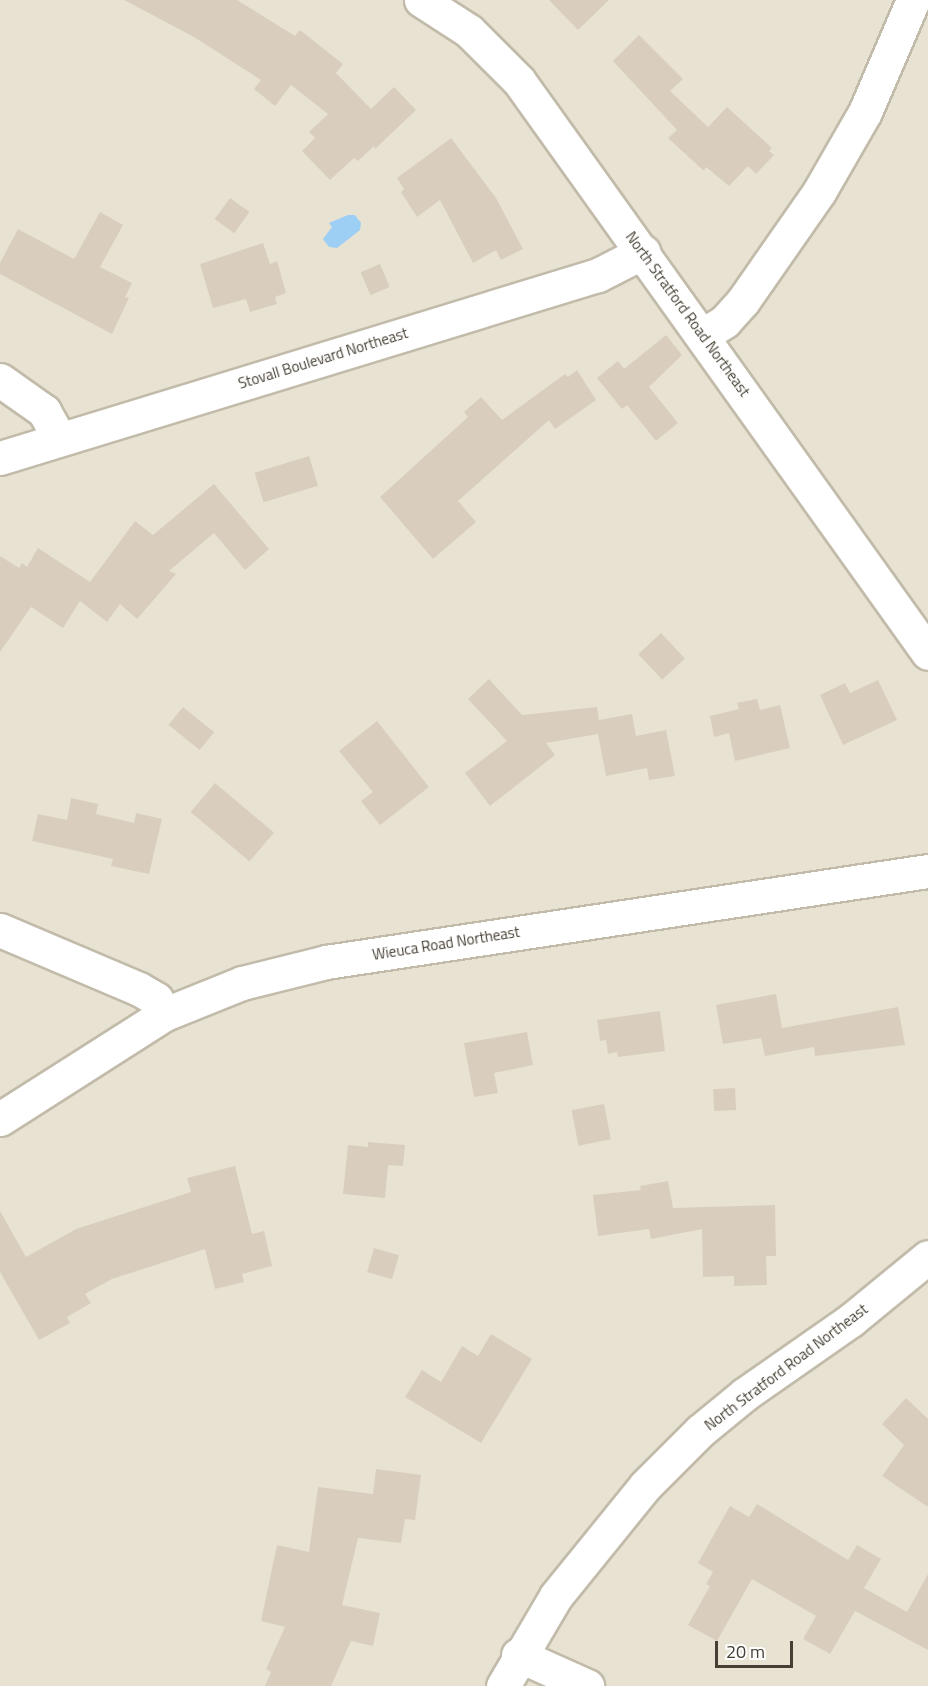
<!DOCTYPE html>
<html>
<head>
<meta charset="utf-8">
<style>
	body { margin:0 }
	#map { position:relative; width:928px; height:1686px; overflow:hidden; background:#f3efe5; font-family:"Titillium Web",sans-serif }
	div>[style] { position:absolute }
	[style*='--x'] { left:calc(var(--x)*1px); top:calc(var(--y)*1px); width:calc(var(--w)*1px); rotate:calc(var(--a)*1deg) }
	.residential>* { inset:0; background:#e8e2d3; transform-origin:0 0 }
	.water>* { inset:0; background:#9dcef4 }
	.building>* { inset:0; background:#d9cebd; transform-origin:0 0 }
	.roads { filter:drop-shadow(2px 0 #c2bbaa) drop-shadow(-2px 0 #c2bbaa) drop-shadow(0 2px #c2bbaa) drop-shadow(0 -2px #c2bbaa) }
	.minor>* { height:33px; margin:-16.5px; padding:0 16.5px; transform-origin:16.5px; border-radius:16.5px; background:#fff }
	span { translate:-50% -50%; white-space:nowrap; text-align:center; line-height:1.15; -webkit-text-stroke:6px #fff; paint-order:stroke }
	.street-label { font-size:15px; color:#464034 }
	.scale { position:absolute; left:715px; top:1641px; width:78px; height:27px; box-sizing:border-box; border:3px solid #464034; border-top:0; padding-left:8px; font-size:18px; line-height:21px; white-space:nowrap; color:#464034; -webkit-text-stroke:4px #fff; paint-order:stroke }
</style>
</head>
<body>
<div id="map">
	<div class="residential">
		<div style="left:0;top:0;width:928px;height:1686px"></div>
	</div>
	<div class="water">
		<div style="clip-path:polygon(348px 215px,355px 215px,361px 223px,360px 230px,337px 248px,329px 247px,323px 239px,332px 227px,329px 223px)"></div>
	</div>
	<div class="building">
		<div style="clip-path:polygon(124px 0,237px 0,295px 36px,300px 30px,334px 57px,343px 64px,336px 73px,371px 109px,394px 87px,416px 110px,375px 149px,374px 146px,358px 161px,354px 158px,330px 180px,302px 151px,315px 138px,309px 132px,328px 114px,291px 85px,275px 106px,254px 89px,261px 80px,194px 37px)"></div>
		<div style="clip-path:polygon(549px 0,609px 0,578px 30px)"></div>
		<div style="clip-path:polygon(639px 35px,683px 79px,670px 91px,708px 127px,727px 107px,772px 148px,769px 151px,774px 155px,756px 174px,748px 166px,729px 186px,706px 167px,704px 171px,668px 138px,677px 130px,613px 61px)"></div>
		<div style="clip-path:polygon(451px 138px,496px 198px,523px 249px,501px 260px,496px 250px,473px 263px,440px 200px,417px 217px,401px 192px,404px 189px,397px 178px)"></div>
		<div style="left:230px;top:198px;width:24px;height:26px;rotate:36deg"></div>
		<div style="clip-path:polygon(100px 212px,123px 225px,100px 267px,132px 283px,125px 297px,129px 298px,112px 334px,0 274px,0 263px,18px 229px,74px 259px)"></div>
		<div style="clip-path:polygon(263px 243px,270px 264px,277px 261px,286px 293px,275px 297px,277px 304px,250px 312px,246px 299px,213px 308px,200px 264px)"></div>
		<div style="left:380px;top:264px;width:25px;height:21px;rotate:67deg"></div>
		<div style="clip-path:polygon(666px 335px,682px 355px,649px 387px,678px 423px,656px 441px,627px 405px,622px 409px,597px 378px,618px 361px,624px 369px)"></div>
		<div style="clip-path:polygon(577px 370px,596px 400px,555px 429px,549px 420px,458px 501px,476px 522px,433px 559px,380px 497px,468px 417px,464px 412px,481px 397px,502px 420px,565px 374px,568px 377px)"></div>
		<div style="left:309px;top:456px;width:31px;height:57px;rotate:73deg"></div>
		<div style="clip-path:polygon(214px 484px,269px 549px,245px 570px,214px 533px,169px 571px,176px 574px,137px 619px,120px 604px,107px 622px,80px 601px,63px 628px,31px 607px,0 652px,0 556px,19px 568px,22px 563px,27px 567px,38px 548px,90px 582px,135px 521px,153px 535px)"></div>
		<div style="left:661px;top:633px;width:35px;height:31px;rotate:47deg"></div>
		<div style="clip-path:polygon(489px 679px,522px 715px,597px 707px,599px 720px,632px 714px,636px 736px,666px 730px,675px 776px,649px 780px,647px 768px,606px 776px,598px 734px,546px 743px,555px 755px,490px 806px,465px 773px,507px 741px,468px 699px)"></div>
		<div style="clip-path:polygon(878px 680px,897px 720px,843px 745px,820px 695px,845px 683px,850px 693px)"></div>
		<div style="clip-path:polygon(757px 699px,760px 710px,780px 705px,790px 748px,735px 761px,729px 733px,714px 737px,710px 716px,739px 709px,737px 703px)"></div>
		<div style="left:183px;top:707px;width:40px;height:23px;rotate:39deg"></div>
		<div style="clip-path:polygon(377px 721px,429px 787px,380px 825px,361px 801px,373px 792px,339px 751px)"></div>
		<div style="left:215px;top:783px;width:77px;height:38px;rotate:40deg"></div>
		<div style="clip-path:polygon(71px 798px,98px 804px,96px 814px,134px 823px,136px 813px,162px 819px,149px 874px,111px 866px,113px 859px,32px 841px,38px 814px,67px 820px)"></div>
		<div style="clip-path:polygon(776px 994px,782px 1028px,898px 1007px,905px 1045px,815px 1056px,814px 1047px,765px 1056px,761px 1038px,723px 1044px,716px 1005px)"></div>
		<div style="clip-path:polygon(660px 1011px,665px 1051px,618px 1057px,617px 1052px,608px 1054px,606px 1040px,600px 1041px,597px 1020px)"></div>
		<div style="clip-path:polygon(527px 1032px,533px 1065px,494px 1073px,498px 1093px,474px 1097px,464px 1043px)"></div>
		<div style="left:735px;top:1088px;width:22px;height:22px;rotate:87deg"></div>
		<div style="left:604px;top:1104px;width:36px;height:33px;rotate:79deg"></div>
		<div style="clip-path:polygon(368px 1142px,405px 1145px,403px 1166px,388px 1165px,385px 1198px,343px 1194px,348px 1145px,368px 1147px)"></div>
		<div style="clip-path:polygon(235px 1166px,252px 1234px,264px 1231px,272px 1266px,242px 1274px,244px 1282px,215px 1289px,205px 1249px,112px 1279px,85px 1294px,91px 1303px,67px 1317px,70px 1323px,39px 1340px,0 1272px,0 1211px,26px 1257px,76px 1229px,191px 1192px,187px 1178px)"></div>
		<div style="clip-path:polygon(668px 1181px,673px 1208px,775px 1205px,776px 1256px,766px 1256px,767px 1285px,734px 1286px,734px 1276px,703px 1277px,702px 1229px,651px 1239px,649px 1229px,598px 1236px,593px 1195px,641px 1190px,640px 1186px)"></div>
		<div style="left:374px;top:1248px;width:26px;height:25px;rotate:16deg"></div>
		<div style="clip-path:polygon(491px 1334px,532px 1359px,481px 1443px,405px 1397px,422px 1370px,441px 1382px,462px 1346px,478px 1356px)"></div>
		<div style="clip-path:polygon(906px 1398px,928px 1419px,928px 1507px,882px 1476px,904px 1445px,882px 1424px)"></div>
		<div style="clip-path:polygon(376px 1469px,421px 1475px,415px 1520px,405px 1519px,401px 1543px,358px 1538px,342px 1605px,380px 1613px,373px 1646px,351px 1641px,331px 1686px,265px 1686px,271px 1672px,266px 1669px,285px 1627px,261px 1621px,277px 1545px,309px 1552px,318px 1487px,373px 1494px)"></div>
		<div style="clip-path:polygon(757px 1504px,848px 1560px,857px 1545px,881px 1559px,864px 1588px,907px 1612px,928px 1574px,928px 1650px,855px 1611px,830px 1654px,803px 1639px,816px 1616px,752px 1579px,717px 1641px,688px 1625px,710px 1586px,706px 1584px,713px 1572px,698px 1563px,730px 1506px,749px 1517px)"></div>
	</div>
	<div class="roads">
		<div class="minor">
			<div style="--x:421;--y:0;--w:57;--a:32.9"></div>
			<div style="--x:469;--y:31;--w:71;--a:45"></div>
			<div style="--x:519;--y:81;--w:703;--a:54.43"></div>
			<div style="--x:703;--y:335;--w:26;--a:-32"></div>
			<div style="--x:725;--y:321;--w:27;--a:-48"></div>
			<div style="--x:743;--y:301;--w:133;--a:-55.1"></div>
			<div style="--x:819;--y:192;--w:92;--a:-60.1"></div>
			<div style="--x:865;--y:112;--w:122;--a:-66.8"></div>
			<div style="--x:0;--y:380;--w:54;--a:35.2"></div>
			<div style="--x:44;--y:411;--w:31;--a:61"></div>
			<div style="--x:0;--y:458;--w:625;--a:-17.02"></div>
			<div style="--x:598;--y:275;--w:51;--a:-27.1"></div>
			<div style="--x:0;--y:930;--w:151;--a:23"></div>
			<div style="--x:139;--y:989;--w:20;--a:30"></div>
			<div style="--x:156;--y:999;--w:17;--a:59"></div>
			<div style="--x:0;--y:1119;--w:196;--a:-32.5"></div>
			<div style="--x:165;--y:1014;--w:83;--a:-21.9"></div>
			<div style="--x:242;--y:983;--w:87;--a:-14"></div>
			<div style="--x:326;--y:962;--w:609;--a:-8.6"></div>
			<div style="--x:518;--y:1655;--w:76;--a:24.2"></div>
			<div style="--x:503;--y:1686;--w:104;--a:-59.5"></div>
			<div style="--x:556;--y:1596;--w:141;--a:-51"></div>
			<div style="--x:645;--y:1486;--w:78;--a:-45"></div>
			<div style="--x:700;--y:1431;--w:58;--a:-39.4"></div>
			<div style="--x:745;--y:1394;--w:129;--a:-34.9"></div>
			<div style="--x:851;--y:1320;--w:99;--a:-39.3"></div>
		</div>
	</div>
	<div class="street-label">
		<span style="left:688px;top:314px;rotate:54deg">North Stratford Road Northeast</span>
		<span style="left:323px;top:358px;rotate:-17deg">Stovall Boulevard Northeast</span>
		<span style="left:446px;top:943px;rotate:-9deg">Wieuca Road Northeast</span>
		<span style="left:786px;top:1367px;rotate:-37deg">North Stratford Road Northeast</span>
	</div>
	<div class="scale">20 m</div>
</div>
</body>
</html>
